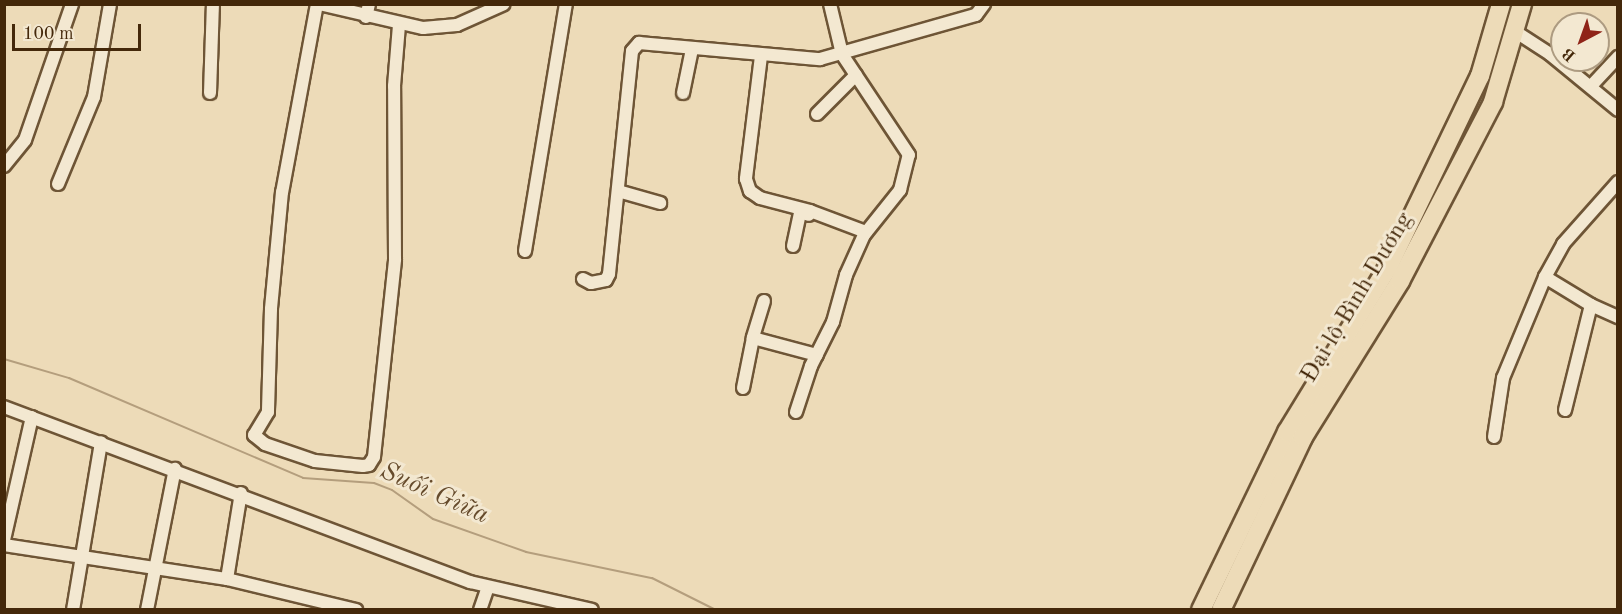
<!DOCTYPE html>
<html>
<head>
<meta charset="utf-8">
<style>
	body { margin:0 }
	#map { position:relative; width:1622px; height:614px; overflow:hidden; background:#eddbb8; font-family:"Old Standard TT",serif }
	div>[style] { position:absolute }
	[style*='--x'] { left:calc(var(--x)*1px); top:calc(var(--y)*1px); width:calc(var(--w)*1px); rotate:calc(var(--a)*1deg) }
	.stream>* { height:2px; margin:-1px; padding:0 1px; transform-origin:1px; border-radius:1px; background:#b49e7d }
	.roads { filter:drop-shadow(2px 0 #6e5536) drop-shadow(-2px 0 #6e5536) drop-shadow(0 2px #6e5536) drop-shadow(0 -2px #6e5536) }
	.minor>* { height:12px; margin:-6px; padding:0 6px; transform-origin:6px; border-radius:6px; background:#f3e8d1 }
	.highway>* { height:18px; margin:-9px; padding:0 9px; transform-origin:9px; border-radius:9px; background:#eddbb8 }
	span { translate:-50% -50%; white-space:nowrap; text-align:center; line-height:1.15; -webkit-text-stroke:6px #f3e8d1; paint-order:stroke }
	.street-label { font-size:24px; color:#44280a }
	.water-label { font-size:26px; color:#664b2c; font-style:italic }
	.frame { position:absolute; inset:0; border:6px solid #44280a; pointer-events:none }
	.north { position:absolute; left:1550px; top:12px; width:60px; height:60px; box-sizing:border-box; background:#f3e8d1; border:2px solid #ad9b81; border-radius:50%; rotate:221deg; font-size:16px; font-weight:700; line-height:24px; text-align:center; color:#44280a }
	.north::after { content:''; display:block; margin:auto; width:21px; height:27px; background:#8f2418; clip-path:polygon(50% 0,100% 100%,50% 72%,0 100%) }
	.scale { position:absolute; left:12px; top:24px; width:129px; height:27px; box-sizing:border-box; border:3px solid #44280a; border-top:0; padding-left:8px; font-size:18px; line-height:21px; white-space:nowrap; color:#44280a; -webkit-text-stroke:4px #f3e8d1; paint-order:stroke }
</style>
</head>
<body>
<div id="map">
	<div class="stream">
		<div style="--x:4;--y:359;--w:68;--a:16.3"></div>
		<div style="--x:69;--y:378;--w:254;--a:23.1"></div>
		<div style="--x:303;--y:478;--w:71;--a:4"></div>
		<div style="--x:374;--y:483;--w:19;--a:21"></div>
		<div style="--x:392;--y:490;--w:50;--a:35.3"></div>
		<div style="--x:433;--y:519;--w:99;--a:19.5"></div>
		<div style="--x:526;--y:552;--w:129;--a:11.7"></div>
		<div style="--x:652;--y:578;--w:72;--a:26.6"></div>
	</div>
	<div class="roads">
		<div class="minor">
			<div style="--x:317;--y:4;--w:191;--a:100.5"></div>
			<div style="--x:282;--y:192;--w:118;--a:95.4"></div>
			<div style="--x:271;--y:309;--w:103;--a:91.7"></div>
			<div style="--x:268;--y:412;--w:27;--a:121"></div>
			<div style="--x:254;--y:435;--w:14;--a:39"></div>
			<div style="--x:265;--y:444;--w:53;--a:18.8"></div>
			<div style="--x:315;--y:461;--w:48;--a:5.9"></div>
			<div style="--x:363;--y:466;--w:6;--a:-9"></div>
			<div style="--x:369;--y:465;--w:9;--a:-58"></div>
			<div style="--x:374;--y:457;--w:199;--a:-83.9"></div>
			<div style="--x:395;--y:259;--w:173;--a:-90.3"></div>
			<div style="--x:394;--y:86;--w:61;--a:-85.3"></div>
			<div style="--x:319;--y:4;--w:107;--a:13"></div>
			<div style="--x:423;--y:28;--w:34;--a:-5"></div>
			<div style="--x:457;--y:25;--w:51;--a:-24.1"></div>
			<div style="--x:366;--y:17;--w:13;--a:-77"></div>
			<div style="--x:1516;--y:32;--w:40;--a:32.9"></div>
			<div style="--x:1550;--y:54;--w:88;--a:39.5"></div>
			<div style="--x:761;--y:56;--w:124;--a:97"></div>
			<div style="--x:746;--y:179;--w:13;--a:72"></div>
			<div style="--x:750;--y:191;--w:12;--a:35"></div>
			<div style="--x:760;--y:198;--w:52;--a:14.6"></div>
			<div style="--x:810;--y:211;--w:60;--a:20.6"></div>
			<div style="--x:1591;--y:86;--w:40;--a:-47"></div>
			<div style="--x:210;--y:93;--w:89;--a:-88.1"></div>
			<div style="--x:683;--y:93;--w:45;--a:-78.4"></div>
			<div style="--x:817;--y:114;--w:55;--a:-45"></div>
			<div style="--x:4;--y:166;--w:33;--a:-51"></div>
			<div style="--x:25;--y:140;--w:144;--a:-70.9"></div>
			<div style="--x:58;--y:184;--w:94;--a:-67.5"></div>
			<div style="--x:94;--y:97;--w:94;--a:-80.2"></div>
			<div style="--x:618;--y:191;--w:44;--a:15.9"></div>
			<div style="--x:793;--y:246;--w:35;--a:-78"></div>
			<div style="--x:800;--y:212;--w:9;--a:18"></div>
			<div style="--x:525;--y:251;--w:250;--a:-80.6"></div>
			<div style="--x:583;--y:279;--w:9;--a:27"></div>
			<div style="--x:591;--y:283;--w:15;--a:-11"></div>
			<div style="--x:606;--y:280;--w:7;--a:-63"></div>
			<div style="--x:609;--y:274;--w:224;--a:-84.1"></div>
			<div style="--x:632;--y:51;--w:11;--a:-49"></div>
			<div style="--x:639;--y:43;--w:182;--a:5.1"></div>
			<div style="--x:820;--y:59;--w:162;--a:-15.8"></div>
			<div style="--x:976;--y:15;--w:14;--a:-54"></div>
			<div style="--x:764;--y:301;--w:39;--a:107"></div>
			<div style="--x:753;--y:338;--w:66;--a:14.9"></div>
			<div style="--x:1591;--y:305;--w:30;--a:24"></div>
			<div style="--x:743;--y:388;--w:51;--a:-78.7"></div>
			<div style="--x:4;--y:407;--w:498;--a:20.6"></div>
			<div style="--x:470;--y:582;--w:125;--a:12.9"></div>
			<div style="--x:1565;--y:410;--w:108;--a:-76.1"></div>
			<div style="--x:1591;--y:305;--w:54;--a:-148.7"></div>
			<div style="--x:1545;--y:277;--w:38;--a:-61"></div>
			<div style="--x:1563;--y:244;--w:83;--a:-48.4"></div>
			<div style="--x:796;--y:412;--w:48;--a:-71.9"></div>
			<div style="--x:811;--y:366;--w:49;--a:-63.4"></div>
			<div style="--x:833;--y:322;--w:49;--a:-74.5"></div>
			<div style="--x:846;--y:275;--w:44;--a:-65.8"></div>
			<div style="--x:864;--y:235;--w:58;--a:-51.3"></div>
			<div style="--x:900;--y:190;--w:36;--a:-76"></div>
			<div style="--x:909;--y:155;--w:121;--a:-123.6"></div>
			<div style="--x:842;--y:54;--w:51;--a:-103.5"></div>
			<div style="--x:1494;--y:437;--w:60;--a:-81.3"></div>
			<div style="--x:1503;--y:378;--w:109;--a:-67.4"></div>
			<div style="--x:4;--y:540;--w:126;--a:-77.2"></div>
			<div style="--x:4;--y:545;--w:226;--a:8.7"></div>
			<div style="--x:227;--y:579;--w:133;--a:13.5"></div>
			<div style="--x:227;--y:579;--w:87;--a:-80.8"></div>
			<div style="--x:73;--y:610;--w:170;--a:-80.5"></div>
			<div style="--x:147;--y:610;--w:144;--a:-78.8"></div>
			<div style="--x:480;--y:610;--w:24;--a:-71"></div>
		</div>
		<div class="highway">
			<div style="--x:1201;--y:610;--w:198;--a:-64.2"></div>
			<div style="--x:1287;--y:432;--w:193;--a:-58.5"></div>
			<div style="--x:1388;--y:267;--w:212;--a:-64.3"></div>
			<div style="--x:1480;--y:76;--w:75;--a:-73.7"></div>
			<div style="--x:1221;--y:610;--w:191;--a:-64.6"></div>
			<div style="--x:1303;--y:437;--w:184;--a:-58.1"></div>
			<div style="--x:1400;--y:281;--w:202;--a:-62.5"></div>
			<div style="--x:1493;--y:102;--w:102;--a:-73.5"></div>
		</div>
	</div>
	<div class="street-label">
		<span style="left:1358px;top:298px;rotate:-59deg">Đại lộ Bình Dương</span>
	</div>
	<div class="water-label">
		<span style="left:434px;top:494px;rotate:24deg">Suối Giữa</span>
	</div>
	<div class="frame"></div>
	<div class="north">B</div>
	<div class="scale">100 m</div>
</div>
</body>
</html>
